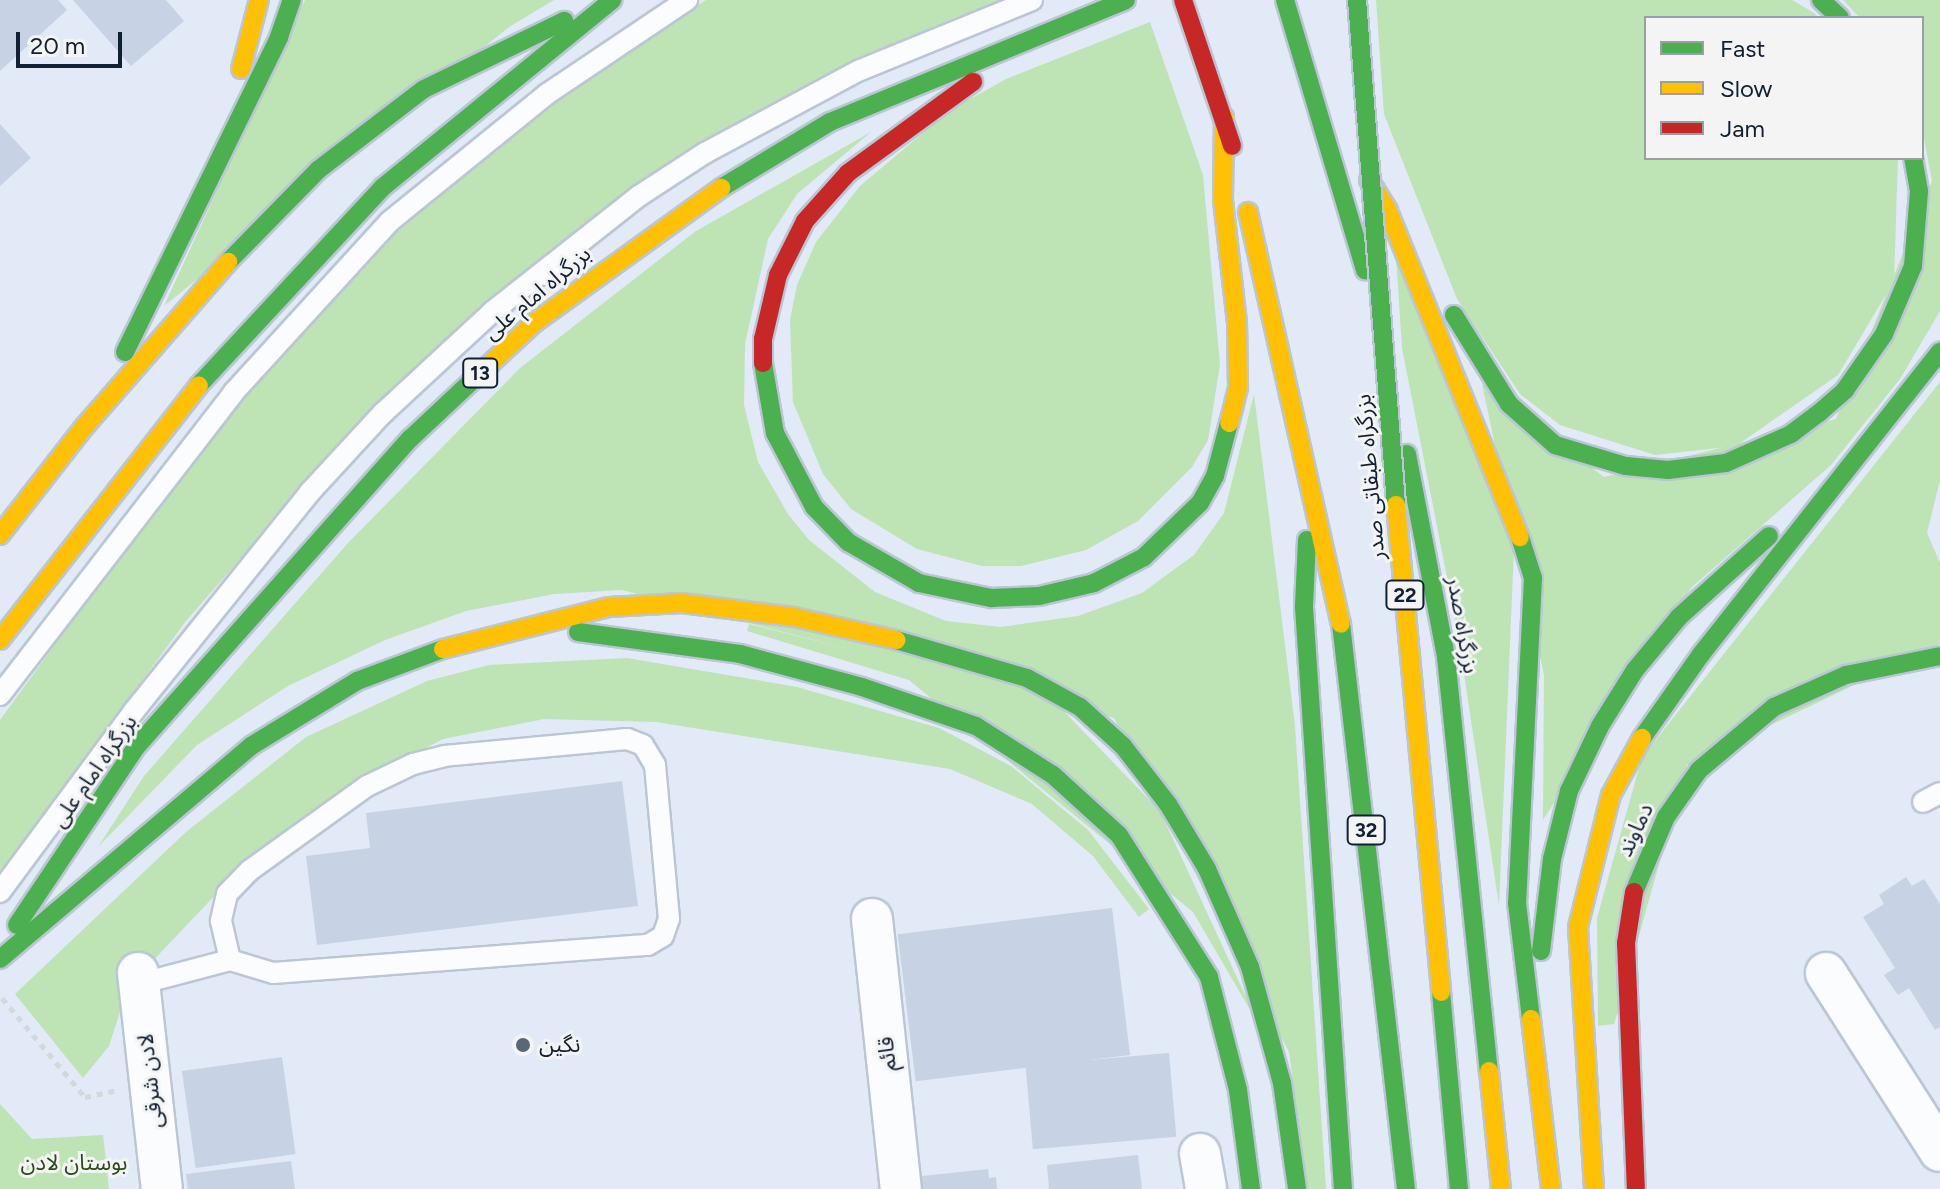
<!DOCTYPE html>
<html>
<head>
<meta charset="utf-8">
<style>
	body { margin:0 }
	#map { position:relative; width:1940px; height:1189px; overflow:hidden; background:#e1eaf6; font-family:Figtree,"Noto Sans Arabic",sans-serif }
	div>[style] { position:absolute }
	[style*='--x'] { left:calc(var(--x)*1px); top:calc(var(--y)*1px); width:calc(var(--w)*1px); rotate:calc(var(--a)*1deg) }
	.green>* { inset:0; background:#bee3b5 }
	.building>* { inset:0; background:#c7d3e4; transform-origin:0 0 }
	.path>* { height:5px; margin-top:-2.5px; transform-origin:0; background:repeating-linear-gradient(90deg,#d4d7db 0 6px,transparent 0 12px) }
	.roads { filter:drop-shadow(2px 0 #bbc6d5) drop-shadow(-2px 0 #bbc6d5) drop-shadow(0 2px #bbc6d5) drop-shadow(0 -2px #bbc6d5) }
	.lane>* { height:20px; margin:-10px; padding:0 10px; transform-origin:10px; border-radius:10px; background:#fafcfe }
	.street>* { height:40px; margin:-20px; padding:0 20px; transform-origin:20px; border-radius:20px; background:#fafcfe }
	.fast>* { height:18px; margin:-9px; padding:0 9px; transform-origin:9px; border-radius:9px; background:#4caf50 }
	.slow>* { height:18px; margin:-9px; padding:0 9px; transform-origin:9px; border-radius:9px; background:#ffc107 }
	.jam>* { height:18px; margin:-9px; padding:0 9px; transform-origin:9px; border-radius:9px; background:#c62828 }
	.bridges { filter:drop-shadow(2px 0 #bbc6d5) drop-shadow(-2px 0 #bbc6d5) drop-shadow(0 2px #bbc6d5) drop-shadow(0 -2px #bbc6d5) }
	.fast-bridge>* { height:18px; margin:-9px; padding:0 9px; transform-origin:9px; border-radius:9px; background:#4caf50 }
	.slow-bridge>* { height:18px; margin:-9px; padding:0 9px; transform-origin:9px; border-radius:9px; background:#ffc107 }
	.dots>* { width:22px; height:22px; translate:-50% -50%; box-sizing:border-box; border:4px solid #f4f4f4; border-radius:50% }
	span { translate:-50% -50%; white-space:nowrap; text-align:center; line-height:1.15; -webkit-text-stroke:6px #f4f4f4; paint-order:stroke }
	.shield-label span { padding:2px 6px; background:#f4f4f4; border:2px solid; border-radius:6px; -webkit-text-stroke-width:0 }
	.shield-label { font-size:20px; color:#112033; font-weight:700 }
	.street-label { font-size:22px; color:#112033 }
	.poi-label { font-size:22px; color:#112033 }
	.left { translate:0 -50%; text-align:left }
	.park-label { font-size:22px; color:#2e491d }
	.legend { position:absolute; left:1644px; top:16px; width:280px; height:144px; box-sizing:border-box; background:#f4f4f4; border:2px solid #999fa7; margin:0; padding:10px 14px; list-style:none; font-size:24px; color:#112033 }
	.legend li { display:flex; align-items:center; gap:16px; height:40px }
	.legend b { width:40px; border:2px solid #999fa7 }
	.scale { position:absolute; left:16px; top:32px; width:106px; height:36px; box-sizing:border-box; border:4px solid #112033; border-top:0; padding-left:10px; font-size:24px; line-height:28px; white-space:nowrap; color:#112033; -webkit-text-stroke:6px #f4f4f4; paint-order:stroke }
</style>
</head>
<body>
<div id="map">
	<div class="green">
		<div style="clip-path:polygon(305px 0,554px 0,509px 27px,164px 306px)"></div>
		<div style="clip-path:polygon(706px 0,1005px 0,954px 18px,789px 94px,646px 182px,290px 502px,186px 621px,0 874px,0 720px,191px 458px,322px 306px,430px 196px,522px 122px)"></div>
		<div style="clip-path:polygon(1376px 0,1792px 0,1814px 13px,1819px 18px,1646px 18px,1646px 158px,1898px 158px,1894px 281px,1838px 375px,1736px 446px,1655px 455px,1560px 425px,1520px 394px,1457px 299px,1384px 114px)"></div>
		<div style="clip-path:polygon(1843px 0,1940px 0,1940px 311px,1900px 379px,1831px 465px,1691px 588px,1543px 820px,1544px 675px,1482px 384px,1604px 477px,1836px 419px,1932px 181px,1922px 128px,1922px 18px,1860px 18px)"></div>
		<div style="clip-path:polygon(1150px 22px,1203px 175px,1220px 365px,1208px 440px,1192px 467px,1138px 521px,1086px 550px,1021px 566px,982px 566px,917px 549px,851px 509px,823px 474px,793px 402px,790px 320px,797px 285px,816px 242px,860px 186px,949px 111px,1006px 79px)"></div>
		<div style="clip-path:polygon(871px 132px,797px 194px,768px 239px,745px 344px,744px 405px,758px 462px,788px 514px,809px 540px,875px 592px,946px 621px,1001px 627px,1078px 616px,1142px 593px,1194px 555px,1224px 513px,1254px 394px,1295px 726px,1326px 1189px,1308px 1189px,1289px 1052px,1114px 718px,622px 590px,554px 594px,466px 611px,385px 640px,288px 686px,197px 745px,98px 847px,144px 776px,348px 543px,520px 368px,696px 231px)"></div>
		<div style="clip-path:polygon(1396px 257px,1514px 548px,1499px 905px,1457px 628px,1402px 348px)"></div>
		<div style="clip-path:polygon(1940px 382px,1940px 480px,1927px 533px,1940px 563px,1940px 644px,1687px 765px,1614px 1024px,1598px 1026px,1597px 918px,1642px 757px)"></div>
		<div style="clip-path:polygon(749px 624px,1053px 700px,1160px 811px,1259px 1025px,1193px 912px,909px 680px,747px 631px)"></div>
		<div style="clip-path:polygon(627px 658px,797px 687px,939px 728px,1011px 766px,1088px 830px,1149px 909px,1139px 917px,1093px 856px,1032px 804px,950px 769px,656px 722px,544px 719px,443px 739px,340px 793px,256px 852px,128px 987px,109px 1046px,83px 1078px,15px 994px,186px 832px,306px 737px,427px 681px,489px 665px)"></div>
		<div style="clip-path:polygon(0 1104px,32px 1139px,103px 1135px,109px 1189px,0 1189px)"></div>
	</div>
	<div class="building">
		<div style="clip-path:polygon(0 0,58px 0,67px 10px,0 71px)"></div>
		<div style="clip-path:polygon(73px 0,166px 0,184px 21px,131px 66px)"></div>
		<div style="clip-path:polygon(0 124px,31px 158px,0 186px)"></div>
		<div style="clip-path:polygon(622px 781px,638px 906px,317px 945px,306px 856px,370px 848px,366px 813px)"></div>
		<div style="clip-path:polygon(1906px 877px,1912px 886px,1924px 879px,1940px 904px,1940px 1027px,1935px 1030px,1909px 988px,1898px 995px,1884px 975px,1895px 968px,1863px 917px,1884px 904px,1879px 895px)"></div>
		<div style="left:1112px;top:908px;width:148px;height:216px;rotate:83deg"></div>
		<div style="left:1169px;top:1053px;width:84px;height:144px;rotate:85deg"></div>
		<div style="left:282px;top:1057px;width:98px;height:101px;rotate:82deg"></div>
		<div style="clip-path:polygon(1138px 1155px,1142px 1189px,1049px 1189px,1047px 1165px)"></div>
		<div style="clip-path:polygon(291px 1161px,295px 1189px,188px 1189px,186px 1174px)"></div>
		<div style="clip-path:polygon(988px 1169px,989px 1178px,996px 1177px,997px 1189px,905px 1189px,904px 1178px)"></div>
	</div>
	<div class="path">
		<div style="--x:2;--y:998;--w:129;--a:50"></div>
		<div style="--x:85;--y:1097;--w:30;--a:-12"></div>
	</div>
	<div class="roads">
		<div class="lane">
			<div style="--x:0;--y:695;--w:381;--a:-52.3"></div>
			<div style="--x:233;--y:393;--w:231;--a:-47.6"></div>
			<div style="--x:389;--y:222;--w:203;--a:-39"></div>
			<div style="--x:547;--y:94;--w:169;--a:-33.9"></div>
			<div style="--x:1923;--y:802;--w:19;--a:-28"></div>
			<div style="--x:0;--y:892;--w:225;--a:-53.5"></div>
			<div style="--x:134;--y:711;--w:281;--a:-51.2"></div>
			<div style="--x:310;--y:492;--w:108;--a:-47.3"></div>
			<div style="--x:383;--y:413;--w:149;--a:-42.8"></div>
			<div style="--x:492;--y:312;--w:187;--a:-38.3"></div>
			<div style="--x:639;--y:196;--w:79;--a:-33.1"></div>
			<div style="--x:705;--y:153;--w:174;--a:-28.2"></div>
			<div style="--x:858;--y:71;--w:188;--a:-22.2"></div>
			<div style="--x:139;--y:984;--w:94;--a:-14.8"></div>
			<div style="--x:230;--y:960;--w:45;--a:16.8"></div>
			<div style="--x:273;--y:973;--w:376;--a:-4.3"></div>
			<div style="--x:648;--y:945;--w:17;--a:-31"></div>
			<div style="--x:663;--y:936;--w:18;--a:-71"></div>
			<div style="--x:669;--y:919;--w:155;--a:-95.2"></div>
			<div style="--x:655;--y:765;--w:23;--a:-121"></div>
			<div style="--x:643;--y:745;--w:17;--a:-159"></div>
			<div style="--x:627;--y:739;--w:183;--a:174.7"></div>
			<div style="--x:445;--y:756;--w:33;--a:166"></div>
			<div style="--x:413;--y:764;--w:51;--a:154.4"></div>
			<div style="--x:367;--y:786;--w:144;--a:144.3"></div>
			<div style="--x:250;--y:870;--w:33;--a:134"></div>
			<div style="--x:227;--y:894;--w:28;--a:103"></div>
			<div style="--x:221;--y:921;--w:40;--a:77"></div>
		</div>
		<div class="street">
			<div style="--x:872;--y:919;--w:272;--a:83.9"></div>
			<div style="--x:138;--y:973;--w:217;--a:83.7"></div>
			<div style="--x:1826;--y:973;--w:211;--a:57.4"></div>
			<div style="--x:1200;--y:1154;--w:36;--a:80"></div>
		</div>
		<div class="fast">
			<div style="--x:1285;--y:0;--w:282;--a:73.5"></div>
			<div style="--x:1821;--y:0;--w:26;--a:43"></div>
			<div style="--x:721;--y:188;--w:127;--a:-31.2"></div>
			<div style="--x:830;--y:122;--w:320;--a:-22.4"></div>
			<div style="--x:228;--y:262;--w:129;--a:-45.6"></div>
			<div style="--x:318;--y:170;--w:133;--a:-37.4"></div>
			<div style="--x:424;--y:89;--w:156;--a:-25.9"></div>
			<div style="--x:1454;--y:315;--w:105;--a:58.3"></div>
			<div style="--x:1509;--y:404;--w:62;--a:41.7"></div>
			<div style="--x:1555;--y:445;--w:74;--a:16.5"></div>
			<div style="--x:1626;--y:466;--w:42;--a:5.4"></div>
			<div style="--x:1668;--y:470;--w:58;--a:-6.9"></div>
			<div style="--x:1726;--y:463;--w:71;--a:-24"></div>
			<div style="--x:1791;--y:434;--w:35;--a:-37"></div>
			<div style="--x:1819;--y:413;--w:35;--a:-41"></div>
			<div style="--x:1845;--y:390;--w:68;--a:-55.1"></div>
			<div style="--x:1884;--y:334;--w:74;--a:-66.9"></div>
			<div style="--x:1913;--y:266;--w:75;--a:-85.4"></div>
			<div style="--x:1919;--y:191;--w:34;--a:-100"></div>
			<div style="--x:125;--y:352;--w:351;--a:-63.9"></div>
			<div style="--x:279;--y:37;--w:39;--a:-71"></div>
			<div style="--x:763;--y:363;--w:71;--a:80.3"></div>
			<div style="--x:775;--y:433;--w:84;--a:62.2"></div>
			<div style="--x:814;--y:507;--w:49;--a:45.8"></div>
			<div style="--x:848;--y:542;--w:82;--a:30"></div>
			<div style="--x:919;--y:583;--w:74;--a:11.8"></div>
			<div style="--x:991;--y:598;--w:48;--a:-2.4"></div>
			<div style="--x:1039;--y:596;--w:57;--a:-13.3"></div>
			<div style="--x:1094;--y:583;--w:56;--a:-27.5"></div>
			<div style="--x:1144;--y:557;--w:78;--a:-44"></div>
			<div style="--x:1200;--y:503;--w:31;--a:-61"></div>
			<div style="--x:1215;--y:476;--w:55;--a:-75.2"></div>
			<div style="--x:199;--y:385;--w:270;--a:-47.1"></div>
			<div style="--x:383;--y:187;--w:296;--a:-39.2"></div>
			<div style="--x:1407;--y:454;--w:207;--a:79.1"></div>
			<div style="--x:1446;--y:657;--w:416;--a:84.1"></div>
			<div style="--x:1520;--y:537;--w:43;--a:72.4"></div>
			<div style="--x:1533;--y:578;--w:325;--a:92.8"></div>
			<div style="--x:1517;--y:903;--w:117;--a:83.1"></div>
			<div style="--x:1307;--y:540;--w:67;--a:92.6"></div>
			<div style="--x:1304;--y:607;--w:583;--a:86.17"></div>
			<div style="--x:1341;--y:624;--w:569;--a:83.44"></div>
			<div style="--x:578;--y:632;--w:163;--a:7.7"></div>
			<div style="--x:740;--y:654;--w:126;--a:15.1"></div>
			<div style="--x:862;--y:687;--w:120;--a:18.9"></div>
			<div style="--x:976;--y:726;--w:91;--a:32.5"></div>
			<div style="--x:1053;--y:775;--w:89;--a:42.3"></div>
			<div style="--x:1119;--y:835;--w:168;--a:57.6"></div>
			<div style="--x:1209;--y:977;--w:117;--a:75.6"></div>
			<div style="--x:1238;--y:1090;--w:100;--a:82.5"></div>
			<div style="--x:896;--y:640;--w:136;--a:16.2"></div>
			<div style="--x:1027;--y:678;--w:60;--a:28.7"></div>
			<div style="--x:1080;--y:707;--w:58;--a:42.2"></div>
			<div style="--x:1123;--y:746;--w:73;--a:52.2"></div>
			<div style="--x:1168;--y:804;--w:76;--a:59"></div>
			<div style="--x:1207;--y:869;--w:107;--a:66.3"></div>
			<div style="--x:1250;--y:967;--w:120;--a:74.6"></div>
			<div style="--x:1282;--y:1083;--w:107;--a:81.9"></div>
			<div style="--x:1642;--y:738;--w:104;--a:-54.8"></div>
			<div style="--x:1702;--y:653;--w:384;--a:-51.7"></div>
			<div style="--x:1634;--y:892;--w:82;--a:-66.9"></div>
			<div style="--x:1666;--y:817;--w:57;--a:-54.9"></div>
			<div style="--x:1699;--y:770;--w:98;--a:-40"></div>
			<div style="--x:1774;--y:707;--w:79;--a:-24"></div>
			<div style="--x:1846;--y:675;--w:96;--a:-11.4"></div>
			<div style="--x:17;--y:925;--w:216;--a:-56.2"></div>
			<div style="--x:137;--y:746;--w:411;--a:-48.4"></div>
			<div style="--x:410;--y:439;--w:89;--a:-43.2"></div>
			<div style="--x:1541;--y:951;--w:93;--a:-83.2"></div>
			<div style="--x:1552;--y:859;--w:70;--a:-76"></div>
			<div style="--x:1569;--y:791;--w:72;--a:-64.5"></div>
			<div style="--x:1600;--y:726;--w:66;--a:-58"></div>
			<div style="--x:1635;--y:670;--w:69;--a:-50.3"></div>
			<div style="--x:1679;--y:617;--w:121;--a:-42"></div>
			<div style="--x:0;--y:959;--w:329;--a:-40.3"></div>
			<div style="--x:251;--y:746;--w:124;--a:-31.5"></div>
			<div style="--x:357;--y:681;--w:92;--a:-20.4"></div>
		</div>
		<div class="slow">
			<div style="--x:241;--y:69;--w:71;--a:-75.4"></div>
			<div style="--x:1224;--y:117;--w:83;--a:90.7"></div>
			<div style="--x:1223;--y:200;--w:123;--a:83.5"></div>
			<div style="--x:1237;--y:322;--w:66;--a:89.1"></div>
			<div style="--x:1238;--y:388;--w:36;--a:104"></div>
			<div style="--x:1369;--y:180;--w:36;--a:58"></div>
			<div style="--x:1388;--y:211;--w:352;--a:68"></div>
			<div style="--x:1248;--y:212;--w:422;--a:77.3"></div>
			<div style="--x:475;--y:378;--w:81;--a:-43"></div>
			<div style="--x:534;--y:323;--w:231;--a:-35.8"></div>
			<div style="--x:0;--y:535;--w:138;--a:-52.1"></div>
			<div style="--x:85;--y:426;--w:218;--a:-48.9"></div>
			<div style="--x:0;--y:640;--w:323;--a:-52"></div>
			<div style="--x:443;--y:649;--w:171;--a:-14.2"></div>
			<div style="--x:609;--y:607;--w:73;--a:-3.1"></div>
			<div style="--x:682;--y:603;--w:113;--a:7.1"></div>
			<div style="--x:794;--y:617;--w:105;--a:12.7"></div>
			<div style="--x:1531;--y:1019;--w:171;--a:83.3"></div>
			<div style="--x:1489;--y:1071;--w:119;--a:84.2"></div>
			<div style="--x:1594;--y:1189;--w:262;--a:-93.5"></div>
			<div style="--x:1578;--y:927;--w:136;--a:-76"></div>
			<div style="--x:1611;--y:795;--w:65;--a:-61.5"></div>
		</div>
		<div class="jam">
			<div style="--x:1183;--y:0;--w:154;--a:71.4"></div>
			<div style="--x:763;--y:363;--w:24;--a:-90"></div>
			<div style="--x:763;--y:339;--w:66;--a:-76.8"></div>
			<div style="--x:778;--y:275;--w:60;--a:-63.4"></div>
			<div style="--x:805;--y:221;--w:64;--a:-48.1"></div>
			<div style="--x:848;--y:173;--w:155;--a:-36.1"></div>
			<div style="--x:1634;--y:892;--w:52;--a:98.9"></div>
			<div style="--x:1626;--y:943;--w:246;--a:87.7"></div>
		</div>
	</div>
	<div class="bridges">
		<div class="fast-bridge">
			<div style="--x:1357;--y:0;--w:507;--a:85.58"></div>
			<div style="--x:1441;--y:992;--w:198;--a:84.8"></div>
		</div>
		<div class="slow-bridge">
			<div style="--x:1396;--y:505;--w:489;--a:84.7"></div>
		</div>
	</div>
	<div class="dots">
		<div style="left:523px;top:1045px;background:#5a6777"></div>
	</div>
	<div class="shield-label">
		<span style="left:480px;top:373px">13</span>
		<span style="left:1405px;top:595px">22</span>
		<span style="left:1366px;top:830px">32</span>
	</div>
	<div class="street-label">
		<span style="left:537px;top:293px;rotate:-40deg">بزرگراه امام علی</span>
		<span style="left:1370px;top:477px;rotate:-95deg">بزرگراه طبقاتی صدر</span>
		<span style="left:1463px;top:625px;rotate:80deg">بزرگراه صدر</span>
		<span style="left:94px;top:771px;rotate:-55deg">بزرگراه امام علی</span>
		<span style="left:1635px;top:830px;rotate:-65deg">دماوند</span>
		<span style="left:887px;top:1054px;rotate:-96deg">قائم</span>
		<span style="left:150px;top:1081px;rotate:-96deg">لادن شرقی</span>
	</div>
	<div class="poi-label">
		<span class="left" style="left:539px;top:1045px">نگین</span>
	</div>
	<div class="park-label">
		<span style="left:74px;top:1163px">بوستان لادن</span>
	</div>
	<ul class="legend">
	<li><b style="height:10px;background:#4caf50"></b>Fast</li>
	<li><b style="height:10px;background:#ffc107"></b>Slow</li>
	<li><b style="height:10px;background:#c62828"></b>Jam</li>
	</ul>
	<div class="scale">20 m</div>
</div>
</body>
</html>
